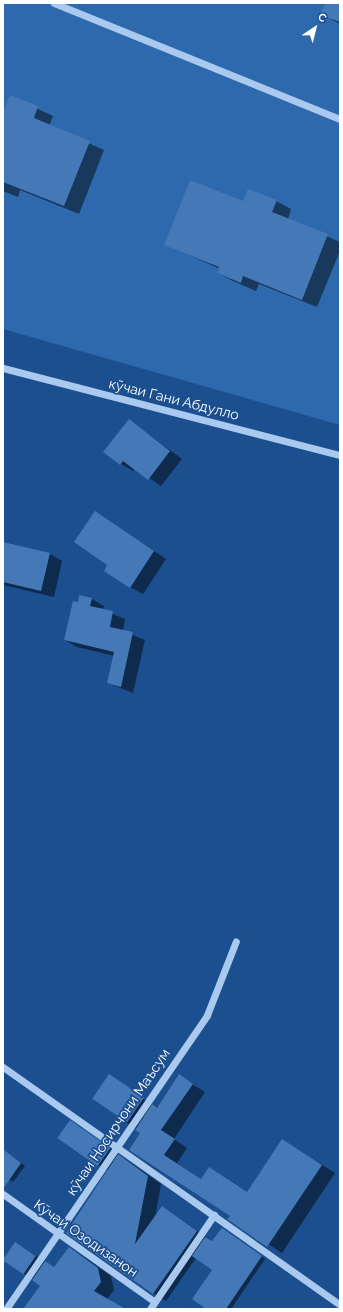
<!DOCTYPE html>
<html>
<head>
<meta charset="utf-8">
<style>
	body { margin:0 }
	#map { position:relative; width:343px; height:1312px; overflow:hidden; background:#1b4f8f; font-family:Raleway,sans-serif }
	div>[style] { position:absolute }
	[style*='--x'] { left:calc(var(--x)*1px); top:calc(var(--y)*1px); width:calc(var(--w)*1px); rotate:calc(var(--a)*1deg) }
	.green>* { inset:0; background:#2e69ad }
	.shadow>* { inset:0; background:#0007 }
	.building>* { inset:0; background:#4478b7; transform-origin:0 0 }
	.minor>* { height:7px; margin:-3.5px; padding:0 3.5px; transform-origin:3.5px; border-radius:3.5px; background:#a9c9ee }
	span { translate:-50% -50%; white-space:nowrap; text-align:center; line-height:1.15; -webkit-text-stroke:3.5px #1b4f8f; paint-order:stroke }
	.street-label { font-size:14px; color:#fff }
	.frame { position:absolute; inset:0; border:4px solid #fff; pointer-events:none }
	.north { position:absolute; left:295px; top:8px; width:40px; height:40px; -webkit-text-stroke:3px #1b4f8f; paint-order:stroke; rotate:35deg; font-size:11px; font-weight:700; line-height:16px; text-align:center; color:#fff }
	.north::after { content:''; display:block; margin:auto; width:14px; height:18px; background:#fff; clip-path:polygon(50% 0,100% 100%,50% 72%,0 100%) }
</style>
</head>
<body>
<div id="map">
	<div class="green">
		<div style="clip-path:polygon(3px 3px,340px 3px,340px 425px,3px 329px)"></div>
	</div>
	<div class="shadow">
		<div style="clip-path:polygon(321px 3px,340px 3px,340px 24px,321px 14px,325px 5px)"></div>
		<div style="clip-path:polygon(10px 96px,53px 116px,49px 126px,104px 150px,79px 214px,20px 190px,18px 197px,3px 191px,3px 108px,5px 109px)"></div>
		<div style="clip-path:polygon(276px 201px,291px 209px,288px 219px,340px 242px,340px 251px,317px 307px,259px 284px,256px 291px,233px 281px,218px 273px,220px 269px,165px 244px,244px 203px)"></div>
		<div style="clip-path:polygon(129px 420px,182px 459px,161px 486px,135px 468px,133px 471px,121px 464px)"></div>
		<div style="clip-path:polygon(107px 520px,166px 559px,143px 594px,130px 587px,109px 565px)"></div>
		<div style="clip-path:polygon(3px 543px,50px 554px,62px 561px,54px 597px,3px 585px)"></div>
		<div style="clip-path:polygon(92px 599px,104px 606px,103px 610px,125px 619px,123px 631px,145px 640px,133px 693px,108px 683px,115px 656px,77px 647px,65px 640px,78px 603px)"></div>
		<div style="clip-path:polygon(109px 1075px,157px 1108px,179px 1076px,205px 1092px,174px 1139px,187px 1148px,177px 1163px,202px 1180px,248px 1193px,283px 1140px,335px 1173px,282px 1253px,229px 1219px,231px 1216px,130px 1149px,141px 1133px,127px 1123px)"></div>
		<div style="clip-path:polygon(78px 1126px,161px 1184px,155px 1218px,163px 1207px,213px 1242px,226px 1231px,265px 1259px,231px 1309px,208px 1309px,213px 1270px,196px 1258px,166px 1301px,153px 1293px,108px 1171px,98px 1165px)"></div>
		<div style="clip-path:polygon(3px 1149px,25px 1166px,13px 1182px,3px 1176px)"></div>
		<div style="clip-path:polygon(24px 1248px,54px 1268px,69px 1248px,82px 1256px,111px 1276px,114px 1290px,107px 1299px,124px 1309px,24px 1309px,41px 1285px,4px 1260px)"></div>
	</div>
	<div class="building">
		<div style="clip-path:polygon(325px 3px,340px 3px,340px 22px,320px 15px)"></div>
		<div style="clip-path:polygon(10px 95px,38px 106px,34px 118px,90px 141px,64px 206px,3px 182px,3px 112px)"></div>
		<div style="clip-path:polygon(190px 180px,243px 201px,248px 189px,277px 200px,272px 212px,328px 234px,302px 300px,243px 276px,241px 283px,217px 273px,219px 267px,164px 245px)"></div>
		<div style="clip-path:polygon(129px 419px,170px 451px,148px 480px,123px 461px,120px 465px,103px 452px)"></div>
		<div style="clip-path:polygon(95px 511px,154px 551px,130px 588px,104px 571px,107px 565px,74px 542px)"></div>
		<div style="clip-path:polygon(3px 542px,50px 553px,41px 591px,3px 582px)"></div>
		<div style="clip-path:polygon(79px 595px,92px 598px,90px 606px,113px 611px,110px 627px,133px 632px,121px 687px,107px 683px,114px 652px,64px 640px,73px 601px,78px 602px)"></div>
		<div style="left:109px;top:1074px;width:42px;height:30px;rotate:34deg"></div>
		<div style="clip-path:polygon(179px 1074px,193px 1084px,161px 1130px,175px 1139px,164px 1155px,201px 1179px,209px 1167px,247px 1192px,282px 1139px,322px 1165px,267px 1247px,227px 1219px,230px 1216px,129px 1150px,140px 1133px,135px 1130px,152px 1104px,157px 1108px)"></div>
		<div style="left:70px;top:1120px;width:49px;height:22px;rotate:35deg"></div>
		<div style="clip-path:polygon(3px 1149px,21px 1163px,3px 1189px)"></div>
		<div style="clip-path:polygon(118px 1154px,148px 1176px,135px 1244px,162px 1206px,197px 1231px,153px 1294px,66px 1233px)"></div>
		<div style="clip-path:polygon(222px 1228px,262px 1256px,226px 1309px,206px 1309px,192px 1299px,212px 1270px,192px 1256px,205px 1237px,212px 1241px)"></div>
		<div style="left:15px;top:1242px;width:25px;height:22px;rotate:34deg"></div>
		<div style="clip-path:polygon(69px 1247px,98px 1268px,101px 1282px,94px 1291px,126px 1309px,23px 1309px,40px 1286px,32px 1280px,45px 1261px,54px 1267px)"></div>
	</div>
	<div class="minor">
		<div style="--x:54;--y:3;--w:309;--a:22.1"></div>
		<div style="--x:3;--y:368;--w:348;--a:14.5"></div>
		<div style="--x:3;--y:1067;--w:413;--a:35.2"></div>
		<div style="--x:3;--y:1194;--w:186;--a:35.4"></div>
		<div style="--x:6;--y:1309;--w:356;--a:-55.6"></div>
		<div style="--x:207;--y:1015;--w:79;--a:-68.6"></div>
		<div style="--x:150;--y:1309;--w:114;--a:-55.8"></div>
	</div>
	<div class="street-label">
		<span style="left:174px;top:399px;rotate:14deg">кӯчаи Гани Абдулло</span>
		<span style="left:118px;top:1122px;rotate:-56deg">кӯчаи Носирчони Маъсум</span>
		<span style="left:86px;top:1238px;rotate:35deg">Кӯчаи Озодизанон</span>
	</div>
	<div class="frame"></div>
	<div class="north">С</div>
</div>
</body>
</html>
